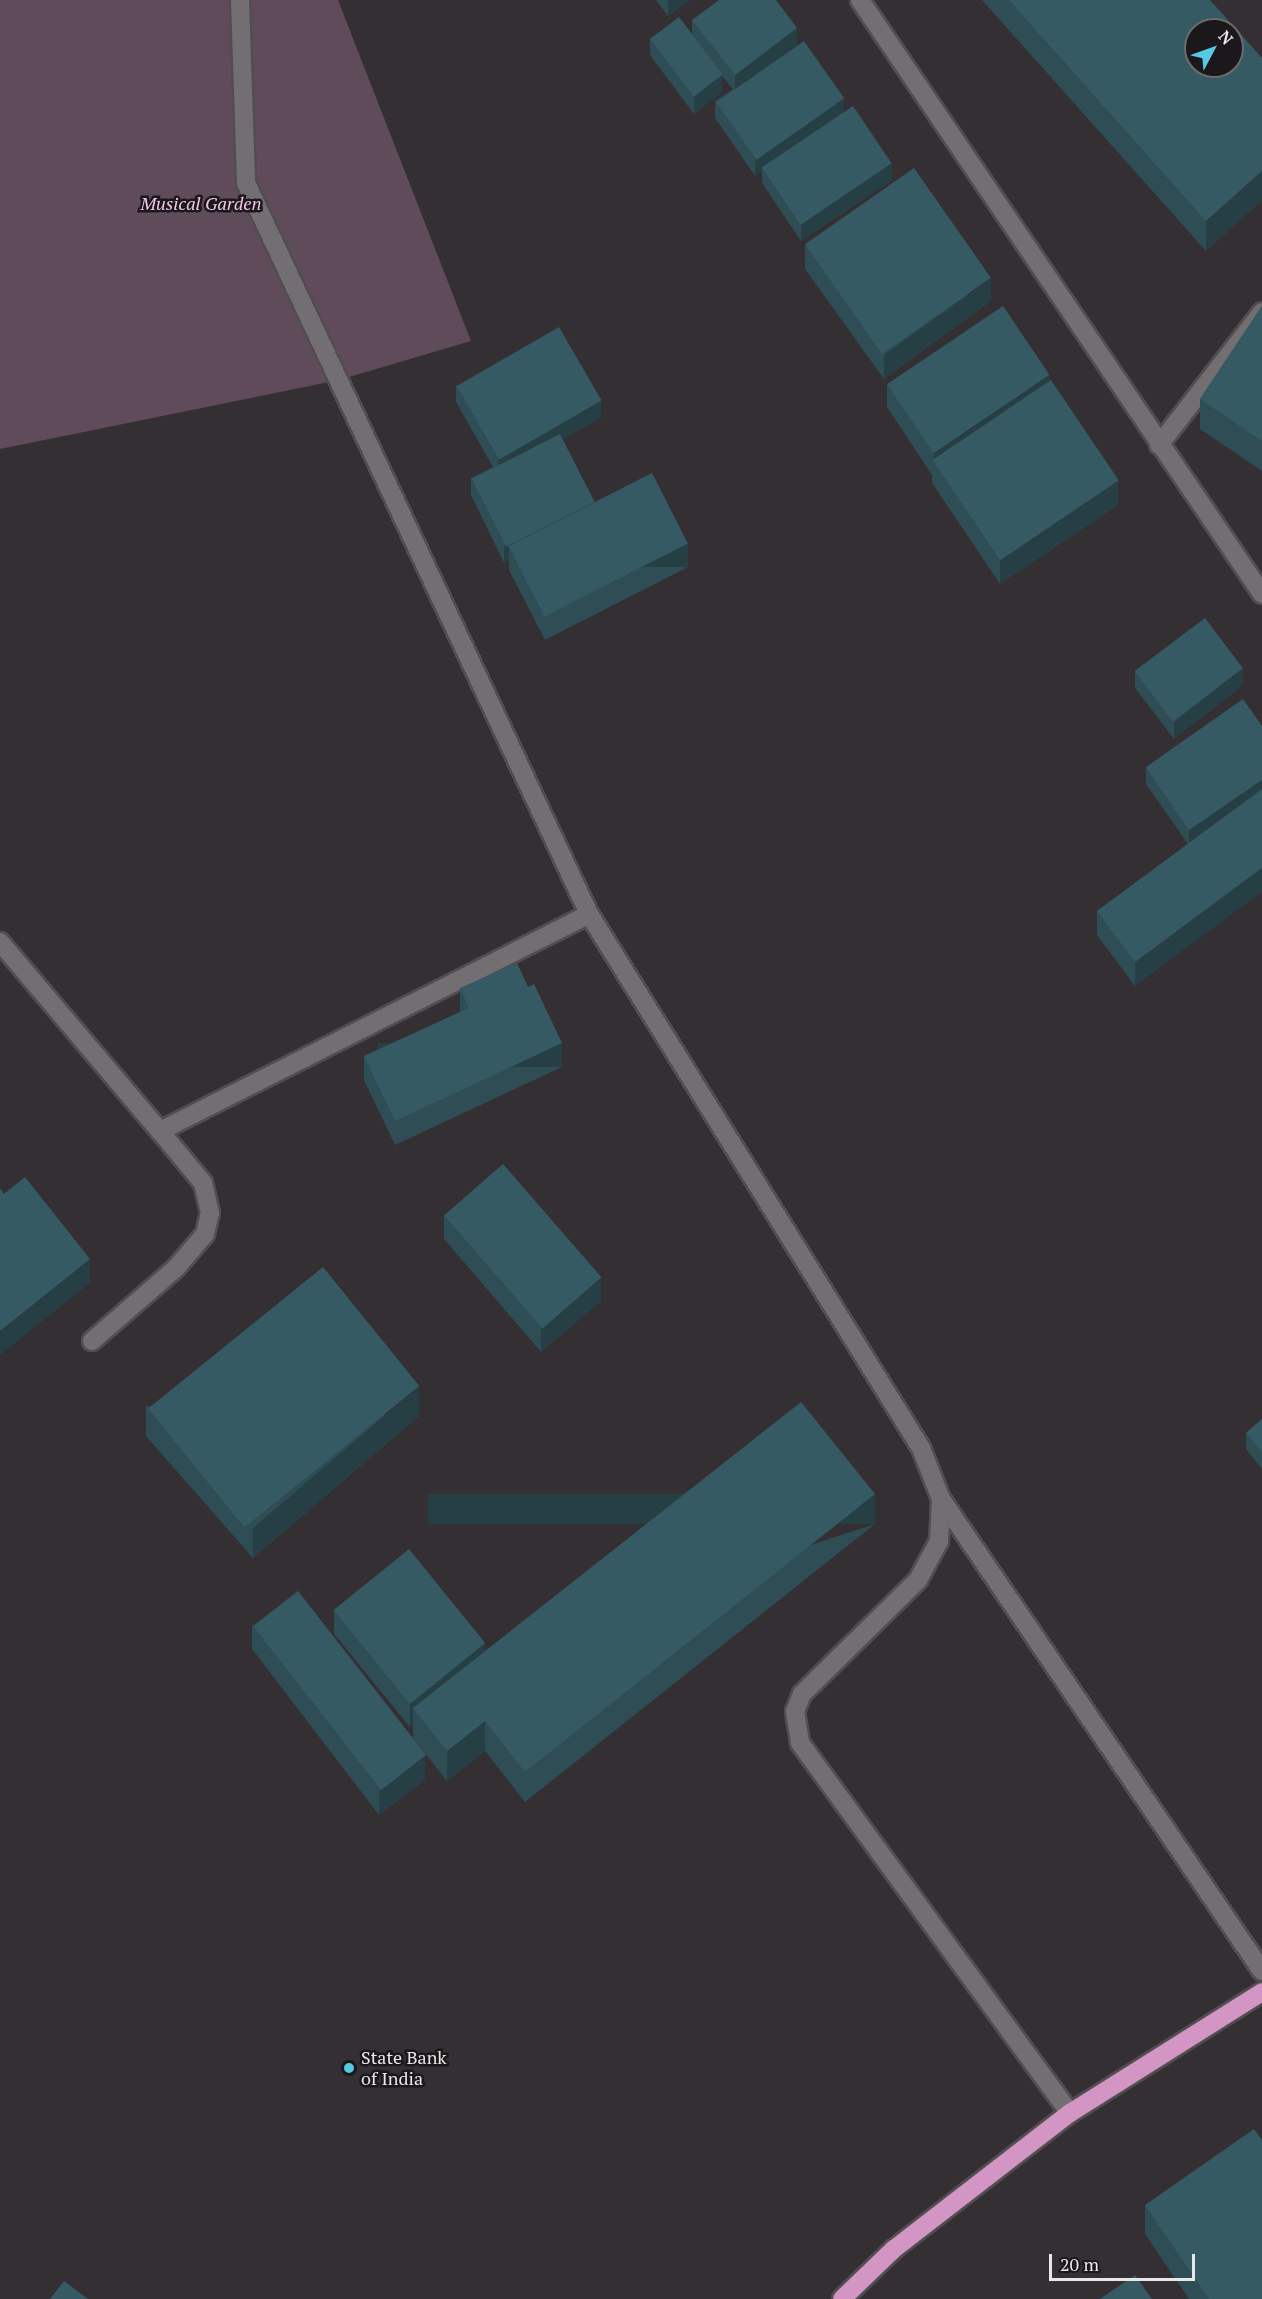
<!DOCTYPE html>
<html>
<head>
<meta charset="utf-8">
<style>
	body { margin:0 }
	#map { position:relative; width:1262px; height:2299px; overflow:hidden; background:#342f33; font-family:"PT Serif",serif }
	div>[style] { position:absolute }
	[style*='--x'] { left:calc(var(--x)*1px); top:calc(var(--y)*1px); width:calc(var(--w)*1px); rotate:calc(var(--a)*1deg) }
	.green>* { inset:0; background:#5f4b5a }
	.roads { filter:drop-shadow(2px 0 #514d50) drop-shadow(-2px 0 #514d50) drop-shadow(0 2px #514d50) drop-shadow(0 -2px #514d50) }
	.lane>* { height:18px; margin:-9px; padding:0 9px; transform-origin:9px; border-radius:9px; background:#736e72 }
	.street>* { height:18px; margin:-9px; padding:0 9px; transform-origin:9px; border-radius:9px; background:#736e72 }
	.highway>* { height:18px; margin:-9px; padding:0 9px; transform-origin:9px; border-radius:9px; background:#d395c3 }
	.wall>* { inset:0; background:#2e4d55 }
	.shaded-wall>* { inset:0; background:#263f45; transform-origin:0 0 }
	.building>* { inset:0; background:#365a63; transform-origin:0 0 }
	.dots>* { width:16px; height:16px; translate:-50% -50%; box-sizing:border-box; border:3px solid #1a181a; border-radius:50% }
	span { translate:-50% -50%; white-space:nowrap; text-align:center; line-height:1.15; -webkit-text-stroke:5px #1a181a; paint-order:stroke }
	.park-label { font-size:18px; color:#f6c4e9; font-style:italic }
	.poi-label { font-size:18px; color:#e9e6e8 }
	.left { translate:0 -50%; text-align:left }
	.north { position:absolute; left:1184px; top:18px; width:60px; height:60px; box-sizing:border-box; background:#1a181a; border:2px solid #6d6a6c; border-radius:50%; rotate:49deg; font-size:16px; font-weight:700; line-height:24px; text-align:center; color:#e9e6e8 }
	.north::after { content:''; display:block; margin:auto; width:21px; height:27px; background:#58c9e3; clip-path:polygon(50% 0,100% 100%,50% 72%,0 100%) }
	.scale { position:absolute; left:1049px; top:2254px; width:146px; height:27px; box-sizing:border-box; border:3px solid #e9e6e8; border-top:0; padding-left:8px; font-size:18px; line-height:21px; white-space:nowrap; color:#e9e6e8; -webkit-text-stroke:4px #1a181a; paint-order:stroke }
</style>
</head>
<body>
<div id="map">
	<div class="green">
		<div style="clip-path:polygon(0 0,338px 0,471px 341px,339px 380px,0 449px)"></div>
	</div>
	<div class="roads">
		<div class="lane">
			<div style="--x:1159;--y:445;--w:168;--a:-52.2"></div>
			<div style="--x:0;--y:942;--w:248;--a:49.8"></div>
			<div style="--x:160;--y:1131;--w:481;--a:-26.8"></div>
			<div style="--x:92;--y:1341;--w:111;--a:-41"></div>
			<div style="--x:176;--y:1268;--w:45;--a:-49.5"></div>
			<div style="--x:205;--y:1234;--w:22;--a:-77"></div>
			<div style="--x:210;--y:1213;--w:31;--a:-103"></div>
			<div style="--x:203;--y:1183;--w:67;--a:-129.6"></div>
		</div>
		<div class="street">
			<div style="--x:240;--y:0;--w:183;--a:88.1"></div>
			<div style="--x:246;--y:183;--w:807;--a:64.86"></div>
			<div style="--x:589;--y:914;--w:629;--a:58.13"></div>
			<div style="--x:921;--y:1448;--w:55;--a:68.6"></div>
			<div style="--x:941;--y:1499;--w:42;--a:92.7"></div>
			<div style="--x:939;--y:1541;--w:44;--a:118.3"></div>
			<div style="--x:918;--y:1580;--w:163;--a:135.5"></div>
			<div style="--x:802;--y:1694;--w:18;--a:112"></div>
			<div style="--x:795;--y:1711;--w:32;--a:81"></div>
			<div style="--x:800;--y:1743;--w:458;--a:53.9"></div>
			<div style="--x:860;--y:0;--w:717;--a:55.91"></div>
			<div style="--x:941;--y:1499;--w:571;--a:55.78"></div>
		</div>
		<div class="highway">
			<div style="--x:842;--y:2299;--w:72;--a:-43.9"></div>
			<div style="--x:894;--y:2249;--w:222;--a:-37.7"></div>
			<div style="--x:1070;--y:2113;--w:227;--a:-32.2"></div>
		</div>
	</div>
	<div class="wall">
		<div style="clip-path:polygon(656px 0,690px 0,668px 16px)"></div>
		<div style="clip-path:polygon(982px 0,1210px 0,1206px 251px)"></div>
		<div style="clip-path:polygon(692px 20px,797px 45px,782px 56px,844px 112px,892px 180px,801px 241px,762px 183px,762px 171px,755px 176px,715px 118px,715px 101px,733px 89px,722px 76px,722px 92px,694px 114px,650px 55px,650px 38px,692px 35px)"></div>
		<div style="clip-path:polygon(805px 245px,991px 301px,884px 379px,805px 269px)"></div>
		<div style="clip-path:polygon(1262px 306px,1262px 471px,1200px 429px,1200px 399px)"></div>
		<div style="clip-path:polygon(1049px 381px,1118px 505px,1000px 584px,932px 483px,932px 475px,887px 407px,887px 384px)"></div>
		<div style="clip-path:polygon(456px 385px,601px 418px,562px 439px,594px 502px,688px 567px,545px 640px,509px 570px,509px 561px,504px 563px,471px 495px,471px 478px,493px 467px,456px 402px)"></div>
		<div style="clip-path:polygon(1135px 671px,1243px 685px,1174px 739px,1135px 688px)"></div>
		<div style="clip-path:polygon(1262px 726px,1135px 986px,1097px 935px,1097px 911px,1188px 844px,1146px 784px,1146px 767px)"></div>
		<div style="clip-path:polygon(460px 988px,562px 1067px,395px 1145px,364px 1080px,364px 1056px,460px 1012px)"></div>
		<div style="clip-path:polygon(444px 1215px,601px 1301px,541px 1352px,444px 1239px)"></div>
		<div style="clip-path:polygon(146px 1406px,419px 1416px,253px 1558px,146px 1436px)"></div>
		<div style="clip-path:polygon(1262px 1419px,1262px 1469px,1246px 1449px,1246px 1433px)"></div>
		<div style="clip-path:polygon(875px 1524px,525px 1802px,485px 1751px,447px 1781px,413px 1738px,413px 1725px,410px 1727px,334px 1634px,334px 1610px,485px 1651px)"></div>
		<div style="clip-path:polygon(252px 1625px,425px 1780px,379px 1815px,252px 1649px)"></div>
		<div style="clip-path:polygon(1145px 2205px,1262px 2299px,1189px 2299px,1145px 2234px)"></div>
	</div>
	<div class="shaded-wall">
		<div style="clip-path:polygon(668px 0,690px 0,668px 16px)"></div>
		<div style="clip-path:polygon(797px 28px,797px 45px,735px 92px,735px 75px)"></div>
		<div style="clip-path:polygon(722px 75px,722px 92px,694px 114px,694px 97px)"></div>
		<div style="clip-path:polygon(844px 99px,844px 116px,762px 167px,762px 171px,755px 176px,755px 159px)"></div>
		<div style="clip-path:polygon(892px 163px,892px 180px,801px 241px,801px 225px)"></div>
		<div style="clip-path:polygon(1262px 171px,1262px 201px,1206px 251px,1206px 221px)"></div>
		<div style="clip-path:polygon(991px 278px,991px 301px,884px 379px,884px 355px)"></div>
		<div style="clip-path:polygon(1049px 375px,1049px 399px,934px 461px,934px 453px)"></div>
		<div style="clip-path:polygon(601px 401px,601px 418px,498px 475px,498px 459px)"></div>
		<div style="clip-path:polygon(1118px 481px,1118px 505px,1000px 584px,1000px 560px)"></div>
		<div style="clip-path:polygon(594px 502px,594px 519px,509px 546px,509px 561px,504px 563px,504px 547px)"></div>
		<div style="left:688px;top:543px;width:24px;height:161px;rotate:90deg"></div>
		<div style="clip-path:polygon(1243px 668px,1243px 685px,1174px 739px,1174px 722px)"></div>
		<div style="clip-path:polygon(1262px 780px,1262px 797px,1189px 847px,1189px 830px)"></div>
		<div style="clip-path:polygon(1262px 868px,1262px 892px,1135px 986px,1135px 962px)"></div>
		<div style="left:562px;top:1043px;width:24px;height:184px;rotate:90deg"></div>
		<div style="clip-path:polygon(90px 1259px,90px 1283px,0 1355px,0 1331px)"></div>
		<div style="clip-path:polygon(601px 1278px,601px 1301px,541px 1352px,541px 1328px)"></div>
		<div style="clip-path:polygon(419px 1386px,419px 1416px,253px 1558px,253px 1528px)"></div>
		<div style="left:875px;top:1494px;width:30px;height:447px;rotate:90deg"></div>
		<div style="clip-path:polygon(485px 1643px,485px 1666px,413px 1708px,413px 1725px,410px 1727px,410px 1703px)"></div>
		<div style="clip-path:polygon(485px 1721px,485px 1751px,447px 1781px,447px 1751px)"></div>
		<div style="clip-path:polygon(425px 1756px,425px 1780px,379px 1815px,379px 1791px)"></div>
	</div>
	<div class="building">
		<div style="clip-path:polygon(719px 0,776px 0,797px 28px,735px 75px,692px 20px)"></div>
		<div style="clip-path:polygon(evenodd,1009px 0,1210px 0,1262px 58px,1262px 171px,1206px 221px,1009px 0,1196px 30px,1232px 30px,1232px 66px,1196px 66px,1196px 30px)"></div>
		<div style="left:679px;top:17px;width:72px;height:36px;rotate:53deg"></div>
		<div style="left:804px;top:41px;width:70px;height:107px;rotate:55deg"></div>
		<div style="left:853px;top:106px;width:69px;height:110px;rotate:56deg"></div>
		<div style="left:914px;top:168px;width:134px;height:133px;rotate:55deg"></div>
		<div style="left:1003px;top:306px;width:83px;height:140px;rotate:56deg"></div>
		<div style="clip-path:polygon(1262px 306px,1262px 441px,1200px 399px)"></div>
		<div style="left:559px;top:327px;width:85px;height:118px;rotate:60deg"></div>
		<div style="left:1051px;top:380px;width:121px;height:143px;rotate:56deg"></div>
		<div style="left:560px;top:434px;width:76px;height:99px;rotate:63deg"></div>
		<div style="left:652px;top:473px;width:79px;height:161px;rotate:63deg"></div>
		<div style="left:1205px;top:618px;width:63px;height:88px;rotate:53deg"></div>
		<div style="clip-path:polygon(1243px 699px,1262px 726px,1262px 780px,1189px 830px,1146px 767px)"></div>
		<div style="clip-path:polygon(1262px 789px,1262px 868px,1135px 962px,1097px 911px)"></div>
		<div style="clip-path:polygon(517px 963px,528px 987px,534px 984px,562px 1043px,395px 1121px,364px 1056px,469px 1008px,460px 988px)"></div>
		<div style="left:503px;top:1164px;width:150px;height:78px;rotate:49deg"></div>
		<div style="clip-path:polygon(25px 1177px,90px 1259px,0 1331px,0 1188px,4px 1194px)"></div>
		<div style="left:323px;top:1267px;width:153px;height:225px;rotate:51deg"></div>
		<div style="clip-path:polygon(801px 1402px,875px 1494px,525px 1772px,485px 1721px,447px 1751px,413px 1708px)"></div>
		<div style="clip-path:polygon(1262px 1419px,1262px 1452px,1246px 1433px)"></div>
		<div style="left:409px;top:1549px;width:121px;height:97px;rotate:51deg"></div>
		<div style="left:298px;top:1591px;width:208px;height:57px;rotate:52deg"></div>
		<div style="clip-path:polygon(1254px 2129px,1262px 2140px,1262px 2299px,1209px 2299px,1145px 2205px)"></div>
		<div style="clip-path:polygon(1135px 2275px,1152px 2299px,1100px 2299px)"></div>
		<div style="clip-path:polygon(64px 2281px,88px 2299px,50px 2299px)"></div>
	</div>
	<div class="dots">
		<div style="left:349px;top:2068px;background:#58c9e3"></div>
	</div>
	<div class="park-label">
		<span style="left:201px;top:203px">Musical Garden</span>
	</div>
	<div class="poi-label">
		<span class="left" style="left:361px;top:2068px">State Bank<br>of India</span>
	</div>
	<div class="north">N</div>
	<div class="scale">20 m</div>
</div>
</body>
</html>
